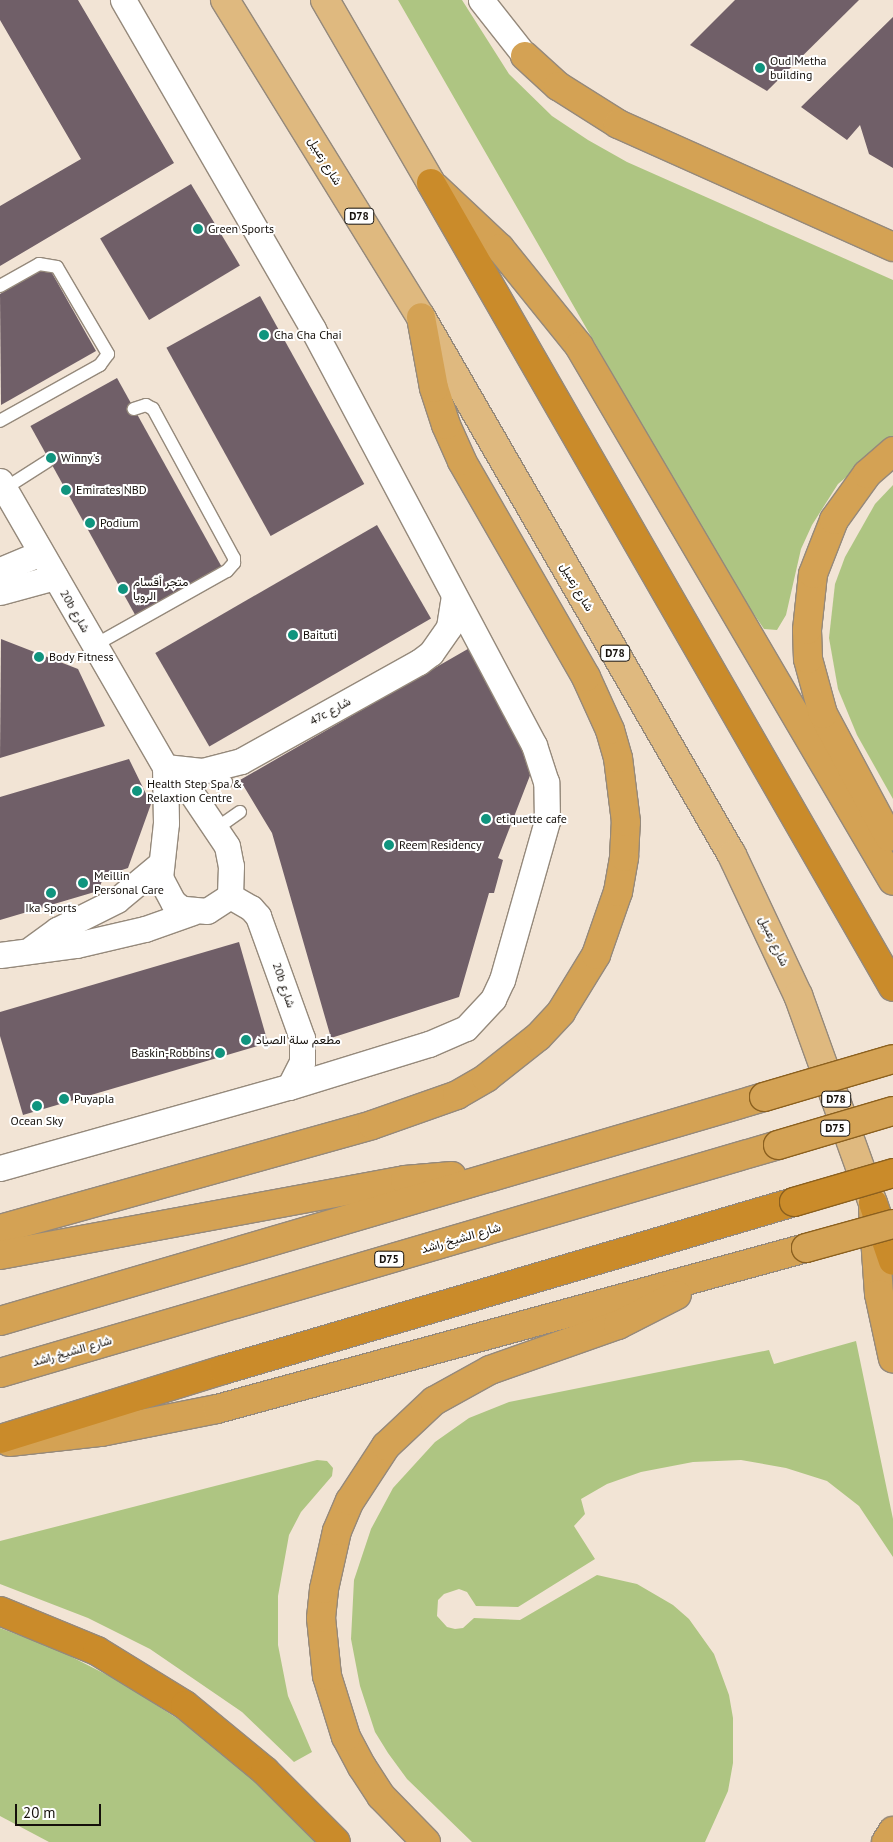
<!DOCTYPE html>
<html>
<head>
<meta charset="utf-8">
<style>
	body { margin:0 }
	#map { position:relative; width:893px; height:1842px; overflow:hidden; background:#f2e4d5; font-family:"PT Sans",Vazirmatn,sans-serif }
	div>[style] { position:absolute }
	[style*='--x'] { left:calc(var(--x)*1px); top:calc(var(--y)*1px); width:calc(var(--w)*1px); rotate:calc(var(--a)*1deg) }
	.green>* { inset:0; background:#aec582 }
	.building>* { inset:0; background:#705f68; transform-origin:0 0 }
	.roads { filter:drop-shadow(1px 0 #95897b) drop-shadow(-1px 0 #95897b) drop-shadow(0 1px #95897b) drop-shadow(0 -1px #95897b) }
	.service>* { height:12px; margin:-6px; padding:0 6px; transform-origin:6px; border-radius:6px; background:#fff }
	.minor>* { height:25px; margin:-12.5px; padding:0 12.5px; transform-origin:12.5px; border-radius:12.5px; background:#fff }
	.primary>* { height:28px; margin:-14px; padding:0 14px; transform-origin:14px; border-radius:14px; background:#dfb97f }
	.trunk>* { height:28px; margin:-14px; padding:0 14px; transform-origin:14px; border-radius:14px; background:#d4a254 }
	.motorway>* { height:28px; margin:-14px; padding:0 14px; transform-origin:14px; border-radius:14px; background:#ca8b2a }
	.bridges { filter:drop-shadow(1px 0 #8b601f) drop-shadow(-1px 0 #8b601f) drop-shadow(0 1px #8b601f) drop-shadow(0 -1px #8b601f) }
	.trunk-bridge>* { height:28px; margin:-14px; padding:0 14px; transform-origin:14px; border-radius:14px; background:#d4a254 }
	.motorway-bridge>* { height:28px; margin:-14px; padding:0 14px; transform-origin:14px; border-radius:14px; background:#ca8b2a }
	.dots>* { width:14px; height:14px; translate:-50% -50%; box-sizing:border-box; border:2px solid #fff; border-radius:50% }
	span { translate:-50% -50%; white-space:nowrap; text-align:center; line-height:1.15; -webkit-text-stroke:4px #fff; paint-order:stroke }
	.shield-label span { padding:1px 4px; background:#fff; border:1px solid; border-radius:4px; -webkit-text-stroke-width:0 }
	.shield-label { font-size:11px; color:#15100b; font-weight:700 }
	.poi-label { font-size:12px; color:#15100b }
	.left { translate:0 -50%; text-align:left }
	.right { translate:-100% -50%; text-align:right }
	.street-label { font-size:12px; color:#15100b }
	.scale { position:absolute; left:15px; top:1804px; width:86px; height:22px; box-sizing:border-box; border:2px solid #15100b; border-top:0; padding-left:6px; font-size:15px; line-height:18px; white-space:nowrap; color:#15100b; -webkit-text-stroke:4px #fff; paint-order:stroke }
</style>
</head>
<body>
<div id="map">
	<div class="green">
		<div style="clip-path:polygon(398px 0,462px 0,509px 74px,552px 116px,588px 140px,627px 162px,893px 280px,893px 438px,838px 484px,812px 525px,801px 549px,786px 615px,777px 630px,764px 629px,732px 582px)"></div>
		<div style="clip-path:polygon(893px 485px,893px 799px,857px 735px,838px 689px,829px 638px,835px 584px,845px 557px,875px 504px)"></div>
		<div style="clip-path:polygon(856px 1341px,893px 1519px,893px 1557px,859px 1506px,827px 1481px,786px 1468px,741px 1460px,693px 1462px,641px 1472px,607px 1484px,581px 1499px,585px 1514px,574px 1526px,595px 1559px,518px 1607px,476px 1606px,467px 1592px,459px 1589px,444px 1594px,438px 1600px,437px 1616px,447px 1627px,455px 1629px,463px 1628px,474px 1618px,520px 1620px,597px 1575px,637px 1584px,673px 1605px,689px 1619px,714px 1654px,729px 1695px,733px 1718px,733px 1763px,728px 1791px,705px 1842px,472px 1842px,407px 1779px,388px 1753px,375px 1732px,360px 1686px,351px 1639px,354px 1580px,371px 1529px,393px 1488px,435px 1442px,469px 1418px,509px 1402px,769px 1350px,774px 1364px)"></div>
		<div style="clip-path:polygon(317px 1460px,327px 1461px,333px 1468px,332px 1476px,301px 1512px,289px 1535px,278px 1596px,278px 1645px,288px 1696px,312px 1752px,294px 1762px,242px 1712px,150px 1649px,88px 1618px,0 1584px,0 1541px)"></div>
		<div style="clip-path:polygon(0 1628px,58px 1650px,119px 1681px,192px 1728px,240px 1766px,322px 1842px,49px 1842px,0 1816px)"></div>
	</div>
	<div class="building">
		<div style="clip-path:polygon(0 0,78px 0,174px 163px,0 266px,0 206px,81px 159px,0 20px)"></div>
		<div style="clip-path:polygon(735px 0,859px 0,767px 91px,690px 45px)"></div>
		<div style="clip-path:polygon(893px 17px,893px 168px,869px 154px,860px 125px,847px 140px,801px 107px)"></div>
		<div style="left:191px;top:184px;width:95px;height:106px;rotate:59deg"></div>
		<div style="clip-path:polygon(48px 266px,96px 351px,1px 405px,0 294px)"></div>
		<div style="left:260px;top:296px;width:215px;height:107px;rotate:61deg"></div>
		<div style="left:117px;top:378px;width:221px;height:99px;rotate:61deg"></div>
		<div style="left:377px;top:525px;width:108px;height:256px;rotate:60deg"></div>
		<div style="clip-path:polygon(1px 639px,78px 669px,105px 726px,0 758px)"></div>
		<div style="clip-path:polygon(473px 646px,536px 760px,498px 858px,503px 860px,494px 893px,489px 893px,459px 997px,331px 1038px,272px 833px,240px 780px)"></div>
		<div style="clip-path:polygon(129px 759px,151px 804px,128px 868px,104px 876px,98px 891px,0 920px,0 797px)"></div>
		<div style="clip-path:polygon(239px 942px,268px 1043px,23px 1115px,0 1036px,0 1012px)"></div>
	</div>
	<div class="roads">
		<div class="service">
			<div style="--x:0;--y:286;--w:45;--a:-29.4"></div>
			<div style="--x:39;--y:264;--w:18;--a:9"></div>
			<div style="--x:57;--y:267;--w:101;--a:59.6"></div>
			<div style="--x:108;--y:354;--w:14;--a:126"></div>
			<div style="--x:100;--y:365;--w:115;--a:150.8"></div>
			<div style="--x:4;--y:489;--w:52;--a:-32.5"></div>
			<div style="--x:95;--y:645;--w:151;--a:-29.3"></div>
			<div style="--x:227;--y:571;--w:11;--a:-49"></div>
			<div style="--x:234;--y:563;--w:5;--a:-90"></div>
			<div style="--x:234;--y:558;--w:170;--a:-118.5"></div>
			<div style="--x:153;--y:409;--w:8;--a:-150"></div>
			<div style="--x:146;--y:405;--w:13;--a:162"></div>
			<div style="--x:205;--y:773;--w:23;--a:23"></div>
			<div style="--x:217;--y:828;--w:28;--a:-35"></div>
		</div>
		<div class="minor">
			<div style="--x:481;--y:0;--w:71;--a:51.8"></div>
			<div style="--x:0;--y:481;--w:330;--a:60"></div>
			<div style="--x:165;--y:767;--w:37;--a:6"></div>
			<div style="--x:202;--y:771;--w:40;--a:-14.4"></div>
			<div style="--x:241;--y:761;--w:204;--a:-29.1"></div>
			<div style="--x:419;--y:662;--w:15;--a:-37"></div>
			<div style="--x:431;--y:653;--w:32;--a:-55"></div>
			<div style="--x:449;--y:627;--w:30;--a:-81"></div>
			<div style="--x:0;--y:570;--w:44;--a:-22.5"></div>
			<div style="--x:0;--y:592;--w:57;--a:-15.3"></div>
			<div style="--x:165;--y:767;--w:28;--a:41"></div>
			<div style="--x:186;--y:785;--w:73;--a:56.1"></div>
			<div style="--x:227;--y:846;--w:20;--a:79"></div>
			<div style="--x:231;--y:866;--w:30;--a:92"></div>
			<div style="--x:230;--y:896;--w:27;--a:147"></div>
			<div style="--x:207;--y:911;--w:25;--a:-175"></div>
			<div style="--x:182;--y:909;--w:11;--a:-142"></div>
			<div style="--x:173;--y:902;--w:27;--a:-118"></div>
			<div style="--x:160;--y:878;--w:55;--a:-83.8"></div>
			<div style="--x:166;--y:823;--w:56;--a:-91"></div>
			<div style="--x:230;--y:896;--w:24;--a:30"></div>
			<div style="--x:251;--y:908;--w:11;--a:49"></div>
			<div style="--x:258;--y:916;--w:130;--a:70.2"></div>
			<div style="--x:302;--y:1038;--w:24;--a:90"></div>
			<div style="--x:302;--y:1062;--w:28;--a:117"></div>
			<div style="--x:32;--y:948;--w:31;--a:-36"></div>
			<div style="--x:57;--y:930;--w:67;--a:-26.6"></div>
			<div style="--x:117;--y:900;--w:55;--a:-39.8"></div>
			<div style="--x:0;--y:955;--w:77;--a:-7.5"></div>
			<div style="--x:76;--y:945;--w:71;--a:-13.1"></div>
			<div style="--x:145;--y:929;--w:51;--a:-19.5"></div>
			<div style="--x:0;--y:1168;--w:300;--a:-15.7"></div>
			<div style="--x:289;--y:1087;--w:146;--a:-17.1"></div>
			<div style="--x:429;--y:1044;--w:40;--a:-23.4"></div>
			<div style="--x:466;--y:1028;--w:40;--a:-47"></div>
			<div style="--x:493;--y:999;--w:21;--a:-65"></div>
			<div style="--x:502;--y:980;--w:165;--a:-74.2"></div>
			<div style="--x:547;--y:821;--w:39;--a:-91"></div>
			<div style="--x:546;--y:782;--w:39;--a:-108"></div>
			<div style="--x:534;--y:745;--w:471;--a:-118"></div>
			<div style="--x:313;--y:329;--w:380;--a:-120"></div>
		</div>
		<div class="primary">
			<div style="--x:225;--y:0;--w:373;--a:58.3"></div>
			<div style="--x:421;--y:317;--w:621;--a:59.97"></div>
			<div style="--x:732;--y:855;--w:155;--a:64.8"></div>
			<div style="--x:798;--y:995;--w:221;--a:70.2"></div>
			<div style="--x:325;--y:0;--w:211;--a:59.9"></div>
		</div>
		<div class="trunk">
			<div style="--x:525;--y:56;--w:45;--a:42.3"></div>
			<div style="--x:558;--y:86;--w:71;--a:32.3"></div>
			<div style="--x:618;--y:124;--w:301;--a:24.1"></div>
			<div style="--x:435;--y:187;--w:89;--a:43.2"></div>
			<div style="--x:500;--y:248;--w:126;--a:51.1"></div>
			<div style="--x:579;--y:346;--w:620;--a:59.59"></div>
			<div style="--x:889;--y:837;--w:140;--a:-118.2"></div>
			<div style="--x:823;--y:714;--w:57;--a:-105.3"></div>
			<div style="--x:808;--y:659;--w:29;--a:-92"></div>
			<div style="--x:807;--y:630;--w:56;--a:-83.9"></div>
			<div style="--x:813;--y:574;--w:58;--a:-68.7"></div>
			<div style="--x:834;--y:520;--w:57;--a:-54.3"></div>
			<div style="--x:867;--y:474;--w:35;--a:-41"></div>
			<div style="--x:873;--y:1210;--w:84;--a:85.9"></div>
			<div style="--x:879;--y:1294;--w:66;--a:77.8"></div>
			<div style="--x:0;--y:1229;--w:386;--a:-15.6"></div>
			<div style="--x:372;--y:1125;--w:90;--a:-19.4"></div>
			<div style="--x:457;--y:1095;--w:34;--a:-30"></div>
			<div style="--x:486;--y:1078;--w:66;--a:-38.3"></div>
			<div style="--x:538;--y:1037;--w:34;--a:-47"></div>
			<div style="--x:561;--y:1012;--w:67;--a:-58.4"></div>
			<div style="--x:596;--y:955;--w:67;--a:-70.8"></div>
			<div style="--x:618;--y:892;--w:36;--a:-80"></div>
			<div style="--x:624;--y:857;--w:35;--a:-87"></div>
			<div style="--x:626;--y:822;--w:64;--a:-97.1"></div>
			<div style="--x:618;--y:758;--w:29;--a:-106"></div>
			<div style="--x:610;--y:730;--w:58;--a:-114.4"></div>
			<div style="--x:586;--y:677;--w:249;--a:-119.9"></div>
			<div style="--x:462;--y:461;--w:39;--a:-114"></div>
			<div style="--x:446;--y:425;--w:39;--a:-108"></div>
			<div style="--x:434;--y:388;--w:72;--a:-100.4"></div>
			<div style="--x:0;--y:1255;--w:412;--a:-10.5"></div>
			<div style="--x:405;--y:1180;--w:47;--a:-4.9"></div>
			<div style="--x:0;--y:1321;--w:796;--a:-16.34"></div>
			<div style="--x:0;--y:1373;--w:811;--a:-16.33"></div>
			<div style="--x:9;--y:1442;--w:93;--a:-6.2"></div>
			<div style="--x:101;--y:1432;--w:118;--a:-11.2"></div>
			<div style="--x:217;--y:1409;--w:611;--a:-15.29"></div>
			<div style="--x:426;--y:1842;--w:64;--a:-134.4"></div>
			<div style="--x:381;--y:1796;--w:35;--a:-123"></div>
			<div style="--x:362;--y:1767;--w:34;--a:-118"></div>
			<div style="--x:346;--y:1737;--w:64;--a:-107.3"></div>
			<div style="--x:327;--y:1676;--w:58;--a:-95.9"></div>
			<div style="--x:321;--y:1618;--w:29;--a:-84"></div>
			<div style="--x:324;--y:1589;--w:59;--a:-77.4"></div>
			<div style="--x:337;--y:1531;--w:33;--a:-67"></div>
			<div style="--x:350;--y:1501;--w:66;--a:-56.8"></div>
			<div style="--x:386;--y:1446;--w:66;--a:-43.2"></div>
			<div style="--x:434;--y:1401;--w:64;--a:-29"></div>
			<div style="--x:490;--y:1370;--w:136;--a:-19.4"></div>
			<div style="--x:618;--y:1325;--w:66;--a:-27"></div>
			<div style="--x:886;--y:1842;--w:13;--a:-58"></div>
		</div>
		<div class="motorway">
			<div style="--x:431;--y:183;--w:927;--a:60.12"></div>
			<div style="--x:873;--y:1203;--w:61;--a:71"></div>
			<div style="--x:0;--y:1439;--w:233;--a:-17.2"></div>
			<div style="--x:223;--y:1370;--w:595;--a:-16.39"></div>
			<div style="--x:0;--y:1611;--w:105;--a:22.4"></div>
			<div style="--x:97;--y:1651;--w:103;--a:31.5"></div>
			<div style="--x:185;--y:1705;--w:104;--a:39.5"></div>
			<div style="--x:265;--y:1771;--w:100;--a:45"></div>
		</div>
	</div>
	<div class="bridges">
		<div class="trunk-bridge">
			<div style="--x:764;--y:1097;--w:134;--a:-16.4"></div>
			<div style="--x:778;--y:1145;--w:120;--a:-16.5"></div>
			<div style="--x:806;--y:1248;--w:90;--a:-15.4"></div>
		</div>
		<div class="motorway-bridge">
			<div style="--x:794;--y:1202;--w:103;--a:-16.3"></div>
		</div>
	</div>
	<div class="dots">
		<div style="left:760px;top:68px;background:#10947e"></div>
		<div style="left:198px;top:229px;background:#10947e"></div>
		<div style="left:264px;top:335px;background:#10947e"></div>
		<div style="left:51px;top:458px;background:#10947e"></div>
		<div style="left:66px;top:490px;background:#10947e"></div>
		<div style="left:90px;top:523px;background:#10947e"></div>
		<div style="left:123px;top:589px;background:#10947e"></div>
		<div style="left:293px;top:635px;background:#10947e"></div>
		<div style="left:39px;top:657px;background:#10947e"></div>
		<div style="left:137px;top:791px;background:#10947e"></div>
		<div style="left:486px;top:819px;background:#10947e"></div>
		<div style="left:389px;top:845px;background:#10947e"></div>
		<div style="left:83px;top:883px;background:#10947e"></div>
		<div style="left:51px;top:893px;background:#10947e"></div>
		<div style="left:246px;top:1040px;background:#10947e"></div>
		<div style="left:220px;top:1053px;background:#10947e"></div>
		<div style="left:64px;top:1099px;background:#10947e"></div>
		<div style="left:37px;top:1106px;background:#10947e"></div>
	</div>
	<div class="shield-label">
		<span style="left:359px;top:216px">D78</span>
		<span style="left:615px;top:653px">D78</span>
		<span style="left:836px;top:1099px">D78</span>
		<span style="left:835px;top:1128px">D75</span>
		<span style="left:389px;top:1259px">D75</span>
	</div>
	<div class="poi-label">
		<span class="left" style="left:770px;top:68px">Oud Metha<br>building</span>
		<span class="left" style="left:208px;top:229px">Green Sports</span>
		<span class="left" style="left:274px;top:335px">Cha Cha Chai</span>
		<span class="left" style="left:61px;top:458px">Winny's</span>
		<span class="left" style="left:76px;top:490px">Emirates NBD</span>
		<span class="left" style="left:100px;top:523px">Podium</span>
		<span class="left" style="left:133px;top:589px">متجر أقسام<br>الرويا</span>
		<span class="left" style="left:303px;top:635px">Baituti</span>
		<span class="left" style="left:49px;top:657px">Body Fitness</span>
		<span class="left" style="left:147px;top:791px">Health Step Spa &amp;<br>Relaxtion Centre</span>
		<span class="left" style="left:496px;top:819px">etiquette cafe</span>
		<span class="left" style="left:399px;top:845px">Reem Residency</span>
		<span class="left" style="left:94px;top:883px">Meillin<br>Personal Care</span>
		<span style="left:51px;top:908px">Ika Sports</span>
		<span class="left" style="left:256px;top:1040px">مطعم سلة الصياد</span>
		<span class="right" style="left:210px;top:1053px">Baskin-Robbins</span>
		<span class="left" style="left:74px;top:1099px">Puyapla</span>
		<span style="left:37px;top:1121px">Ocean Sky</span>
	</div>
	<div class="street-label">
		<span style="left:325px;top:161px;rotate:59deg">شارع زعبيل</span>
		<span style="left:577px;top:587px;rotate:60deg">شارع زعبيل</span>
		<span style="left:75px;top:611px;rotate:60deg">20b شارع</span>
		<span style="left:330px;top:711px;rotate:-29deg">47c شارع</span>
		<span style="left:774px;top:941px;rotate:65deg">شارع زعبيل</span>
		<span style="left:284px;top:985px;rotate:71deg">20b شارع</span>
		<span style="left:461px;top:1238px;rotate:-16deg">شارع الشيخ راشد</span>
		<span style="left:72px;top:1351px;rotate:-16deg">شارع الشيخ راشد</span>
	</div>
	<div class="scale">20 m</div>
</div>
</body>
</html>
